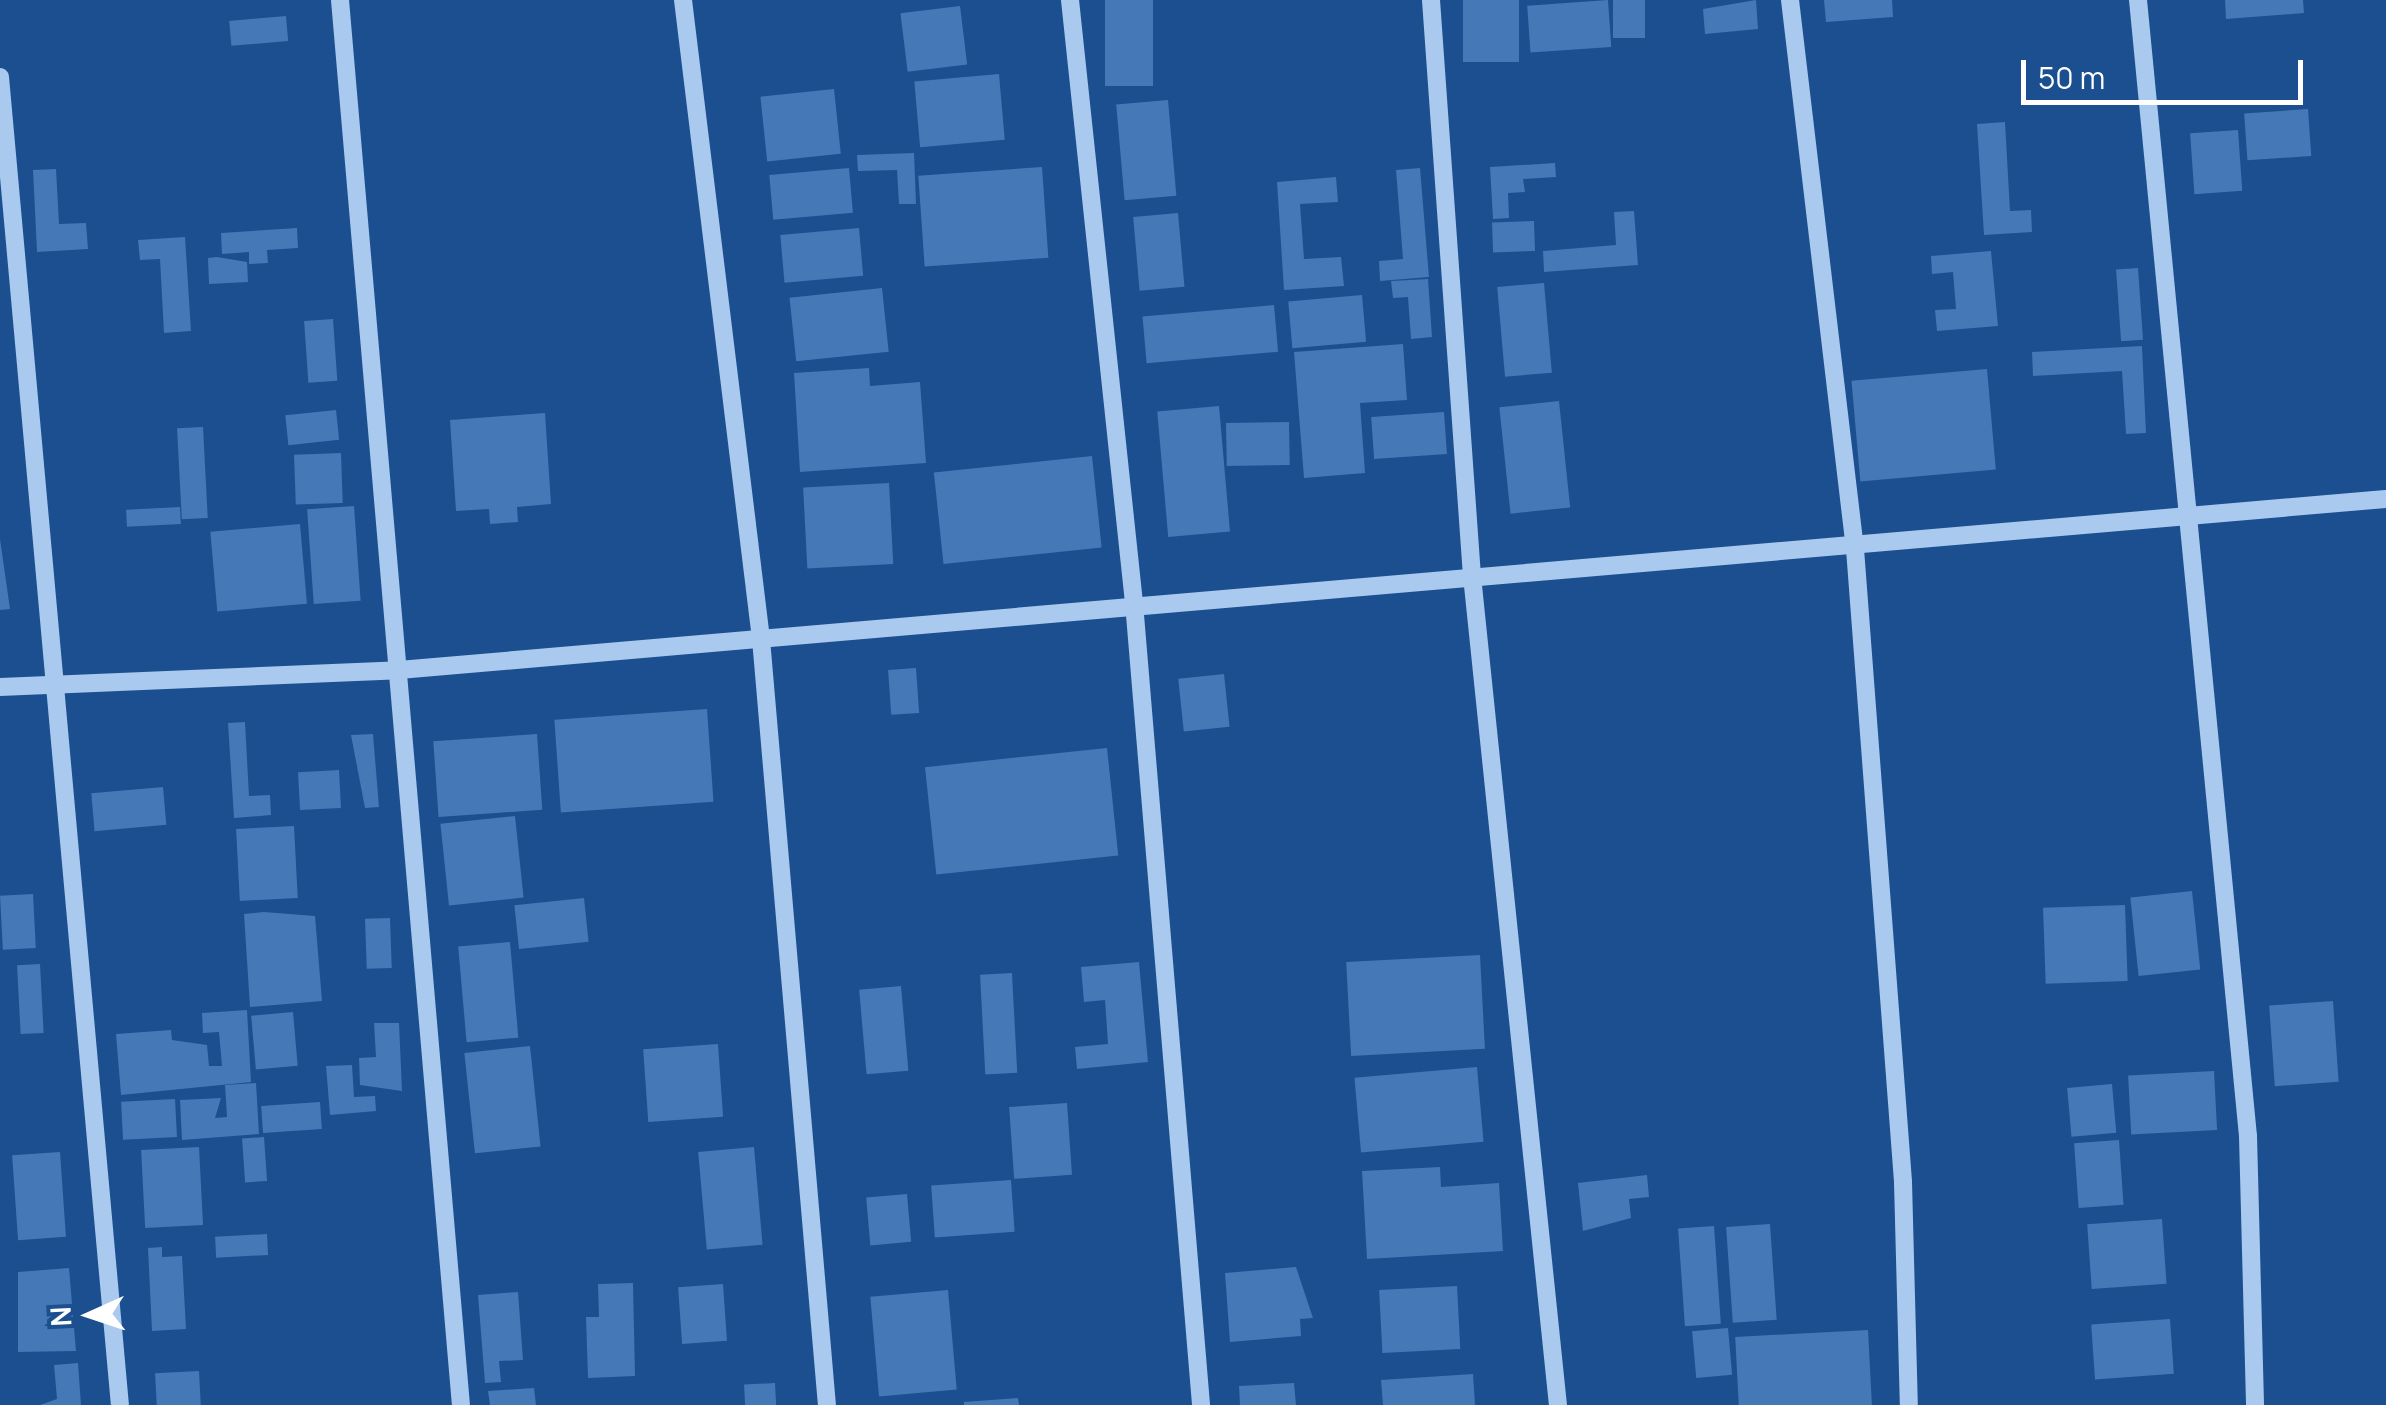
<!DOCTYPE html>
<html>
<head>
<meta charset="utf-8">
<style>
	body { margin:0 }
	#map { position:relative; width:2386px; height:1405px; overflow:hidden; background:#1b4f8f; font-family:Manrope,sans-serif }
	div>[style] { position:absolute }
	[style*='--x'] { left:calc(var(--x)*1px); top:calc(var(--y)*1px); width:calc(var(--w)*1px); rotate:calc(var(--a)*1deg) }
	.building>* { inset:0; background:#4478b7; transform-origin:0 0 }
	.minor>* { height:18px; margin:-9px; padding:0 9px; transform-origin:9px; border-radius:9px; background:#a9c9ee }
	span { translate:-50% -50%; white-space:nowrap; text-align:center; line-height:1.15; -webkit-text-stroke:10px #1b4f8f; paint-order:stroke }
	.north { position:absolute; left:40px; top:1265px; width:100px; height:100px; -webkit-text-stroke:8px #1b4f8f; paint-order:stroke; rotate:267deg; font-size:28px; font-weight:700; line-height:40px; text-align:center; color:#fff }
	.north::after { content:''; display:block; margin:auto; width:35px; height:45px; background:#fff; clip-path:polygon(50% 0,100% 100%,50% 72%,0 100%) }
	.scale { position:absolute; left:2021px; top:60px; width:282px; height:45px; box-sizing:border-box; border:5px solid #fff; border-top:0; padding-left:12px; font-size:30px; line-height:35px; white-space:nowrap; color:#fff; -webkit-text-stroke:8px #1b4f8f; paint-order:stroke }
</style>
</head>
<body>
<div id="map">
	<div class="building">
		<div style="left:1105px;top:0;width:48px;height:86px"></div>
		<div style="left:1463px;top:0;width:56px;height:62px"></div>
		<div style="left:1608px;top:0;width:47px;height:81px;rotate:86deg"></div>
		<div style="left:1613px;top:0;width:32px;height:38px"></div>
		<div style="clip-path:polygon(1756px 0,1758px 29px,1705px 34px,1703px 9px)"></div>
		<div style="clip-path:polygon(1824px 0,1892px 0,1893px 17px,1826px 22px)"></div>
		<div style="clip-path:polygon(2225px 0,2303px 0,2304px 13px,2226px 19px)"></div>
		<div style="left:960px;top:6px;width:59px;height:60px;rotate:83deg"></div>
		<div style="left:286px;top:16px;width:25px;height:57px;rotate:85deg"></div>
		<div style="left:999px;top:74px;width:66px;height:85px;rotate:85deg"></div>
		<div style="left:834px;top:89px;width:65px;height:74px;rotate:84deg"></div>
		<div style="left:1168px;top:100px;width:96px;height:52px;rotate:85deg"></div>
		<div style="left:2308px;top:109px;width:47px;height:64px;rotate:86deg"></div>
		<div style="clip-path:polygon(2005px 122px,2010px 211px,2031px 210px,2032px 232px,1984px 235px,1977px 124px)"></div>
		<div style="left:2238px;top:130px;width:61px;height:48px;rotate:86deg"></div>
		<div style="clip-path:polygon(914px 153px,916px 204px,899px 204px,897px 170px,858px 171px,857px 155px)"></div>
		<div style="clip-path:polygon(1555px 163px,1556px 177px,1523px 179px,1525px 192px,1508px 193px,1509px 218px,1493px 219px,1490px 167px)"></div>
		<div style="left:1042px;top:167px;width:91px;height:124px;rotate:86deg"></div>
		<div style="left:849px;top:168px;width:45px;height:80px;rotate:85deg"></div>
		<div style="clip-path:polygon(1420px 168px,1429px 277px,1380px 281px,1379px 261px,1403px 259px,1396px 170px)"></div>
		<div style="clip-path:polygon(56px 169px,59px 224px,86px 223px,88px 249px,37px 252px,33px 170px)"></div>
		<div style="clip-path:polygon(1336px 177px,1338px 202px,1300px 204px,1304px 259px,1341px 257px,1344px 286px,1284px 290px,1277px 182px)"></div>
		<div style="clip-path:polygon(1634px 211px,1638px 265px,1544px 272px,1543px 251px,1616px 245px,1614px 212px)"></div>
		<div style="left:1178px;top:213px;width:74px;height:45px;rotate:85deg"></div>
		<div style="left:1534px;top:221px;width:30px;height:42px;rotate:88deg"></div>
		<div style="clip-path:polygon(297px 228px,298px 248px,267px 250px,268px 263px,249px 264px,249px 252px,222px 254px,221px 233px)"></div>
		<div style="left:859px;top:228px;width:48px;height:79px;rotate:85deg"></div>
		<div style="clip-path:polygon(185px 237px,191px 331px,164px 333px,160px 259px,140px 260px,138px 240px)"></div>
		<div style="clip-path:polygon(1991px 251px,1998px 326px,1937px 331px,1935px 310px,1956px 309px,1953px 272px,1932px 274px,1931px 256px)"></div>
		<div style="clip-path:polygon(217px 257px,247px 262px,248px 282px,209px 284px,208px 258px)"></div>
		<div style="left:2138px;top:268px;width:72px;height:22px;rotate:86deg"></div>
		<div style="clip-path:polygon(1428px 279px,1432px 337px,1411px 339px,1408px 297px,1393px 298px,1391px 281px)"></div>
		<div style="left:1544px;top:283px;width:90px;height:47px;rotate:85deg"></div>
		<div style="left:882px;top:288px;width:64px;height:93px;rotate:84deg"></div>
		<div style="left:1362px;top:295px;width:47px;height:74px;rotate:85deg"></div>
		<div style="left:1274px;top:305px;width:47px;height:132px;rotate:85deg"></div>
		<div style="left:333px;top:319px;width:62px;height:29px;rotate:86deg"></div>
		<div style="clip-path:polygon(1403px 344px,1407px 400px,1360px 403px,1365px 473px,1304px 478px,1294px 352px)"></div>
		<div style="clip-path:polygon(2142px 346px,2146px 433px,2126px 434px,2122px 371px,2033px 376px,2032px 352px)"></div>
		<div style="clip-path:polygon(869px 368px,870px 386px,920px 382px,926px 463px,800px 472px,794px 373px)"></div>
		<div style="left:1987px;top:369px;width:101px;height:136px;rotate:85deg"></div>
		<div style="left:1559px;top:401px;width:107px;height:60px;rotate:84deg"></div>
		<div style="left:1219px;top:406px;width:126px;height:62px;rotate:85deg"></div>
		<div style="left:336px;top:410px;width:30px;height:51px;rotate:84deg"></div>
		<div style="left:1444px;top:412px;width:42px;height:73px;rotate:86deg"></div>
		<div style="clip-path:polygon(545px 413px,551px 504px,517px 507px,518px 522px,490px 524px,489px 509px,456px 511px,450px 420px)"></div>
		<div style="left:1289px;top:422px;width:43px;height:63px;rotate:89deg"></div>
		<div style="left:203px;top:427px;width:91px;height:26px;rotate:87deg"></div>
		<div style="left:341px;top:453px;width:50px;height:47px;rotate:88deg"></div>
		<div style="left:1092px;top:456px;width:92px;height:159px;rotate:84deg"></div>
		<div style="left:889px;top:483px;width:81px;height:86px;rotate:87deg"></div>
		<div style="left:354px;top:506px;width:95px;height:47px;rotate:86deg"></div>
		<div style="left:180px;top:507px;width:17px;height:54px;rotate:87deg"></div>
		<div style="left:300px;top:524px;width:80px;height:90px;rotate:85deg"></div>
		<div style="clip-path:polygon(0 539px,10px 609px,0 610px)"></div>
		<div style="left:916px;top:668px;width:45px;height:28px;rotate:86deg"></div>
		<div style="left:1224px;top:674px;width:53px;height:46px;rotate:84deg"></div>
		<div style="left:707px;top:709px;width:93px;height:153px;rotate:86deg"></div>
		<div style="clip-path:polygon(245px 722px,249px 796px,270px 795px,271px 815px,234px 818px,228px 723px)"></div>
		<div style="clip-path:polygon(373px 734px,379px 807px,365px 808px,351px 735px)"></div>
		<div style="left:537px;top:734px;width:76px;height:104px;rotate:86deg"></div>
		<div style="left:1107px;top:748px;width:108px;height:183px;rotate:84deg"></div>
		<div style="left:339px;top:770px;width:38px;height:41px;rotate:87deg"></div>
		<div style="left:163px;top:787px;width:38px;height:72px;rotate:85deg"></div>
		<div style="left:515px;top:816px;width:82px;height:75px;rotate:84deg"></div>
		<div style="left:294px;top:826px;width:72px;height:58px;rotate:87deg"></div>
		<div style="left:2192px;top:891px;width:79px;height:62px;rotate:84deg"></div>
		<div style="left:33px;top:894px;width:54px;height:33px;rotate:87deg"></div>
		<div style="left:584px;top:898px;width:44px;height:70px;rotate:84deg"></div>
		<div style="left:2125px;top:905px;width:76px;height:82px;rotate:88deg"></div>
		<div style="clip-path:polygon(264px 912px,315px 916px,322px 1001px,250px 1007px,244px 914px)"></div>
		<div style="left:390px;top:918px;width:50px;height:25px;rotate:88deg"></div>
		<div style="left:510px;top:942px;width:96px;height:52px;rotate:85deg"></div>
		<div style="left:1480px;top:955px;width:94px;height:134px;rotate:87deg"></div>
		<div style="clip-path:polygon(1139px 962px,1148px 1062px,1077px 1069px,1075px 1047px,1108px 1044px,1105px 1000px,1084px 1002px,1081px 967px)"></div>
		<div style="left:40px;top:964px;width:69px;height:23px;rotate:87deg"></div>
		<div style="left:1012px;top:973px;width:100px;height:32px;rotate:87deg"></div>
		<div style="left:901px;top:986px;width:85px;height:42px;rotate:85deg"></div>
		<div style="left:2333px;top:1001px;width:81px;height:64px;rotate:86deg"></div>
		<div style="clip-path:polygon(247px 1010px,251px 1082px,121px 1095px,116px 1034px,171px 1030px,172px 1040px,207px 1045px,209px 1066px,222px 1066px,219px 1032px,203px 1033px,202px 1013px)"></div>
		<div style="left:293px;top:1012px;width:54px;height:42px;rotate:85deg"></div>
		<div style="clip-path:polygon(374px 1023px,399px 1023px,402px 1091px,360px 1085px,359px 1058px,376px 1057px)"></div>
		<div style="left:718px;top:1044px;width:73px;height:75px;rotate:86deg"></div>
		<div style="left:530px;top:1046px;width:101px;height:66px;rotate:84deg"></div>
		<div style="clip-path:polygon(352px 1065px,354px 1097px,375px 1096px,376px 1111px,330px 1115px,326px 1066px)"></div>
		<div style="left:1477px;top:1067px;width:75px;height:123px;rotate:85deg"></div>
		<div style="left:2214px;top:1071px;width:59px;height:86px;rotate:87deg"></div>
		<div style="clip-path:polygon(256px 1083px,259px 1134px,182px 1140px,180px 1100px,221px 1098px,215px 1118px,227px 1117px,225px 1085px)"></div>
		<div style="left:2112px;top:1084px;width:49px;height:45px;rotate:85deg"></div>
		<div style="left:175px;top:1099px;width:38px;height:54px;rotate:87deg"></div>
		<div style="left:320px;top:1102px;width:27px;height:59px;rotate:86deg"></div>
		<div style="left:1067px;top:1103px;width:72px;height:58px;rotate:86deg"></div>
		<div style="left:264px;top:1137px;width:44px;height:22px;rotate:86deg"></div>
		<div style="left:2119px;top:1140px;width:65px;height:45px;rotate:86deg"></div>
		<div style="left:199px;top:1147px;width:78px;height:58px;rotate:87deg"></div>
		<div style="left:754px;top:1147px;width:98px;height:56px;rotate:85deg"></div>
		<div style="left:60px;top:1152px;width:85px;height:48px;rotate:86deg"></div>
		<div style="clip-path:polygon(1440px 1167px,1441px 1187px,1499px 1183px,1503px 1251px,1367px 1259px,1362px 1171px)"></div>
		<div style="clip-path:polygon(1647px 1175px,1649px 1197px,1629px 1199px,1631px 1218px,1583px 1231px,1578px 1183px)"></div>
		<div style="left:1011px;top:1180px;width:52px;height:80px;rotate:86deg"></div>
		<div style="left:907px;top:1194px;width:48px;height:41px;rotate:85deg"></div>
		<div style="left:2162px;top:1219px;width:65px;height:75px;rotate:86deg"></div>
		<div style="left:1770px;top:1224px;width:96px;height:44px;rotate:86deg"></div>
		<div style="left:1714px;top:1226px;width:98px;height:36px;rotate:86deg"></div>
		<div style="left:267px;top:1234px;width:21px;height:52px;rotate:87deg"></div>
		<div style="clip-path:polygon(162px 1247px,162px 1257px,182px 1256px,186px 1329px,152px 1331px,148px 1248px)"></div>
		<div style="clip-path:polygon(1296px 1267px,1313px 1318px,1300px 1319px,1301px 1336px,1230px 1342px,1225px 1273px)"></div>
		<div style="clip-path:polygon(69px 1268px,76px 1351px,18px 1352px,18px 1272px)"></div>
		<div style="clip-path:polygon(633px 1283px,635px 1376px,588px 1378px,586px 1317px,599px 1317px,598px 1284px)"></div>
		<div style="left:723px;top:1284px;width:57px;height:45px;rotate:86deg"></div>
		<div style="left:1457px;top:1286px;width:63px;height:78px;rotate:87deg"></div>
		<div style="left:948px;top:1290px;width:100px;height:78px;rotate:85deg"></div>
		<div style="clip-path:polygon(518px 1292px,523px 1360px,499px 1361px,501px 1382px,485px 1383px,478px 1295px)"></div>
		<div style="left:2170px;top:1319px;width:55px;height:79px;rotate:86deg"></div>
		<div style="left:1728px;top:1328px;width:47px;height:36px;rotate:85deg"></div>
		<div style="left:1868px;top:1330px;width:75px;height:133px;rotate:87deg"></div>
		<div style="clip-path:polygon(78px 1363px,81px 1405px,40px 1405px,57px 1399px,54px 1365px)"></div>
		<div style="left:199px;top:1371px;width:34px;height:44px;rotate:87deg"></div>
		<div style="clip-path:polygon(1473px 1374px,1475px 1405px,1383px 1405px,1381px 1380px)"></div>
		<div style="left:775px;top:1383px;width:22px;height:31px;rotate:87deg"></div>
		<div style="clip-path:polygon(1294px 1383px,1296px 1405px,1240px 1405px,1239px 1386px)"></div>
		<div style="clip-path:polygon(534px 1388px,536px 1405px,490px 1405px,488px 1391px)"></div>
		<div style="clip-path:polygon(1018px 1398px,1019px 1405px,964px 1405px,964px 1402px)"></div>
	</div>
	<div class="minor">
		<div style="--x:340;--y:0;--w:1410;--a:85.08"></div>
		<div style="--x:683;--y:0;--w:644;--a:83.04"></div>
		<div style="--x:761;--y:639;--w:769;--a:85.08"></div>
		<div style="--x:1070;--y:0;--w:606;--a:83.94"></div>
		<div style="--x:1134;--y:603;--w:805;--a:85.22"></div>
		<div style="--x:1431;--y:0;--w:577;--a:85.93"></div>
		<div style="--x:1472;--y:576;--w:833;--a:84.08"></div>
		<div style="--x:1790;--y:0;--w:553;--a:83.25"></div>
		<div style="--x:1855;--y:549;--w:635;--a:85.66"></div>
		<div style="--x:1903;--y:1182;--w:223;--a:88.5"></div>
		<div style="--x:2138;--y:0;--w:1141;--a:84.47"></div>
		<div style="--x:2248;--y:1136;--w:269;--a:88.5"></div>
		<div style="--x:0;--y:77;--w:1333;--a:84.84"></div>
		<div style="--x:0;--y:687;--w:399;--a:-2.4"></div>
		<div style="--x:399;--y:670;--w:1994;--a:-4.92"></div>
	</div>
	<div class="north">N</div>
	<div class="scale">50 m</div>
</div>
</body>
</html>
